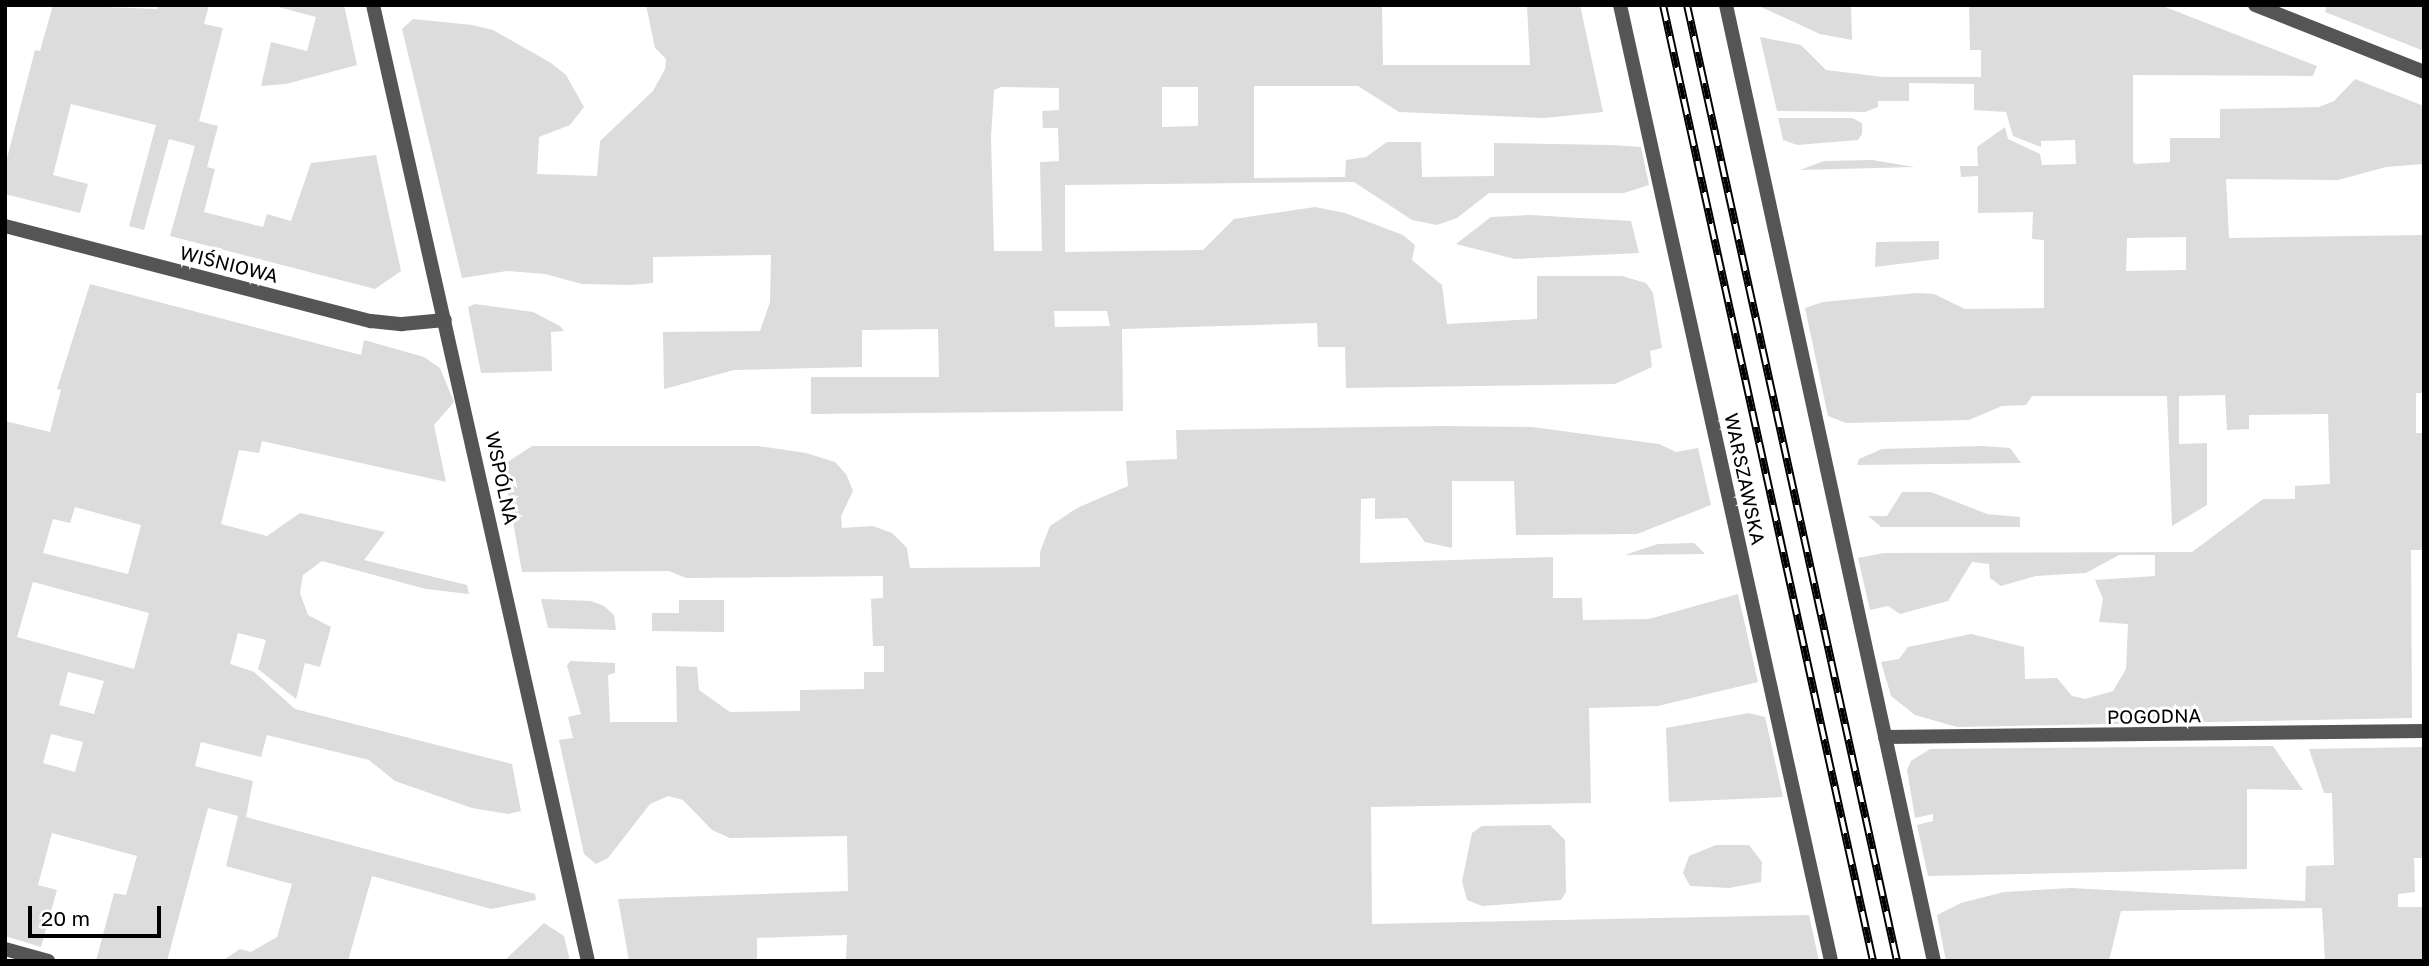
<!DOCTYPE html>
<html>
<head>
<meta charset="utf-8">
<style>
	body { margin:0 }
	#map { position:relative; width:2429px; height:966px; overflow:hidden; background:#fff; font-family:"Golos Text",sans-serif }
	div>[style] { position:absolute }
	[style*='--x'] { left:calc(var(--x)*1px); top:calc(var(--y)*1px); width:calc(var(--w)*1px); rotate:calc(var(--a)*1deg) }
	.green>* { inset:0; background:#dcdcdc }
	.minor>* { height:14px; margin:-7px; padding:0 7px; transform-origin:7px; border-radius:7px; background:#555 }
	.tertiary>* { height:14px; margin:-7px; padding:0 7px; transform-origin:7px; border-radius:7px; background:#555 }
	.rail>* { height:8px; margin-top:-4px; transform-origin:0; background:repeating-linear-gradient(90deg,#fff 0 16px,#000 0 32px); box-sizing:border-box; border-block:2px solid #000 }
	span { translate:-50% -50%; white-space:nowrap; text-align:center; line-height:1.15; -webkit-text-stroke:6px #fff; paint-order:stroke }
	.street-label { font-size:19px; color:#000 }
	.frame { position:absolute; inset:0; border:7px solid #000; pointer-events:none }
	.scale { position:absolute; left:28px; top:906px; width:133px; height:32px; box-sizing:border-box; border:4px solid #000; border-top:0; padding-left:9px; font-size:21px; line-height:24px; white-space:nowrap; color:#000; -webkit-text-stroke:5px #fff; paint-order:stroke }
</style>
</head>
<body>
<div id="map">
	<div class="green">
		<div style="clip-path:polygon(53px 5px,157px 9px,159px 5px,209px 5px,204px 24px,223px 28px,199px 121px,218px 126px,207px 167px,215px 169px,204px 212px,263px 227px,267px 214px,291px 221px,311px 163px,376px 155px,401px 271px,375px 289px,170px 236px,195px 146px,169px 139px,144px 230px,129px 226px,156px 125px,71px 104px,53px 175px,88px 184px,80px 213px,5px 194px,5px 166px,35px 50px,40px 51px)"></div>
		<div style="clip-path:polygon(271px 5px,344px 5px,357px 65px,286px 84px,261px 86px,271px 42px,307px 51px,316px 17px)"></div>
		<div style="clip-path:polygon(evenodd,646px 5px,1382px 5px,1383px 65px,1530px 65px,1527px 5px,1580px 5px,1603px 112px,1545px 118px,1399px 112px,1358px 86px,1254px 86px,1254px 178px,1345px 177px,1346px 160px,1366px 157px,1387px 142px,1421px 142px,1422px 177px,1494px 176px,1494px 143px,1611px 145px,1641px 147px,1649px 185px,1624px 193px,1489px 193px,1457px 218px,1437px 225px,1412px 220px,1354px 182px,1065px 185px,1065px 252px,1203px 250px,1234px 219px,1315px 207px,1345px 213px,1403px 235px,1415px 245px,1412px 260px,1442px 285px,1447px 324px,1537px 319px,1537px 276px,1622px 276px,1646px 283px,1653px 293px,1662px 348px,1650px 351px,1652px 367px,1615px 384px,1346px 388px,1345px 347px,1318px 347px,1317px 323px,1122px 329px,1123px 411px,811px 414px,811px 377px,939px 377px,938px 329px,862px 330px,862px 367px,734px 370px,664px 389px,663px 332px,760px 331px,770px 302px,771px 255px,653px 257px,653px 283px,631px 285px,582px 284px,545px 274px,507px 271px,462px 278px,402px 29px,413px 19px,472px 25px,493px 30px,551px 63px,566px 75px,584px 107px,570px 125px,539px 137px,537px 174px,597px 176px,600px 141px,653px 91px,665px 69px,666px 59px,655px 48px,646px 5px,1001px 87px,1059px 88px,1059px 110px,1042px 111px,1043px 128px,1058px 128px,1059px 161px,1040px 162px,1042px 251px,994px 251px,991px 137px,994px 90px,1001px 87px,646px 5px,1162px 87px,1198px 87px,1198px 126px,1162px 127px,1162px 87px,646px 5px,1054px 311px,1107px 311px,1110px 326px,1055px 327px,1054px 311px)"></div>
		<div style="clip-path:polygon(1742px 5px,1851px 5px,1852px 40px,1820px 34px,1761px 7px)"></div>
		<div style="clip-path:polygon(evenodd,1969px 5px,2160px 5px,2317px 66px,2313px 76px,2133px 75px,2133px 162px,2136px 164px,2170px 162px,2170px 138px,2220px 138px,2220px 109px,2319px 107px,2334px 101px,2355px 79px,2424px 106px,2424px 164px,2386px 167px,2338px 180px,2226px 179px,2229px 238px,2424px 235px,2424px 393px,2416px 393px,2416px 433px,2424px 433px,2424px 550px,2411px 550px,2412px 718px,1957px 727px,1915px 715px,1891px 696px,1881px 662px,1899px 659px,1908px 647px,1971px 634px,2024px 647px,2025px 679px,2057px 678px,2072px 696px,2085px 699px,2113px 691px,2126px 669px,2128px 624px,2099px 622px,2103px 599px,2095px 580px,2155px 576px,2155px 555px,2119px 555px,2086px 573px,2036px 576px,2001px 586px,1990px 578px,1989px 564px,1972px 562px,1948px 601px,1900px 614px,1888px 606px,1870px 610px,1858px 558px,1884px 553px,2192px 552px,2263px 499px,2295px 499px,2295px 486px,2330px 484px,2328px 414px,2249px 415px,2249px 429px,2227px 430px,2225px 395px,2179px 396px,2179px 444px,2207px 443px,2207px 505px,2172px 526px,2167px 396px,2032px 396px,2026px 405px,2002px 406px,1969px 420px,1846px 423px,1828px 416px,1805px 308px,1823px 302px,1917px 293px,1934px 294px,1965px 309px,2044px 308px,2044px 240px,2032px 239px,2033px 212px,1978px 213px,1978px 176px,1961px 177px,1960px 166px,1978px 166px,1977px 147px,2005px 127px,2008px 139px,2040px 154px,2042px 165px,2076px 164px,2075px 140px,2041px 141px,2041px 147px,2013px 136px,2006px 112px,1974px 110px,1974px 84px,1909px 83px,1909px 101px,1878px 101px,1878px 107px,1865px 112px,1777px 111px,1760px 37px,1801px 45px,1826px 70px,1883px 77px,1981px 77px,1981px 50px,1970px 50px,1969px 5px,2186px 237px,2186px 270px,2126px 271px,2127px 238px,2186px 237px)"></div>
		<div style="clip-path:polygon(2327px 5px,2424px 5px,2424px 51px,2325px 12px)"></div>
		<div style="clip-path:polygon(1778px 118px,1852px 118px,1862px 123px,1862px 134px,1858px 140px,1797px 145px,1783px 140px)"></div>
		<div style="clip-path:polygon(1872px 160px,1915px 167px,1800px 170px,1824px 161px)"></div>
		<div style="clip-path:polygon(1530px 215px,1631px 221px,1639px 253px,1515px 259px,1456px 244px,1491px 217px)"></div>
		<div style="clip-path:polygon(1939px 241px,1939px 259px,1875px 267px,1876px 242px)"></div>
		<div style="clip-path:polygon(evenodd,90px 284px,361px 355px,364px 340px,424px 357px,440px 368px,454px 402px,434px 425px,446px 482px,262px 441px,259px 453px,239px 450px,221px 524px,267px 536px,300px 513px,385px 532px,364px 560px,467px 585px,469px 594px,426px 589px,322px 561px,303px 575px,300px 593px,308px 615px,331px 627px,320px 667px,305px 663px,296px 699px,258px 669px,266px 640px,238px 633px,230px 664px,254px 672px,295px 709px,512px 764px,521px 811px,508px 814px,472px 808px,395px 781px,369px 760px,267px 735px,261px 757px,201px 742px,195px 766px,253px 781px,246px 817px,535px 894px,536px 900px,491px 909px,372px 876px,348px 961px,222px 961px,240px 949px,251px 952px,277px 937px,292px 884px,226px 866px,238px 816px,208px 808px,167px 961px,96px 961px,114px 893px,126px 895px,137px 856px,52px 833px,38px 885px,57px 890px,41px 947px,5px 936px,5px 421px,50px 432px,61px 390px,57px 389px,90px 284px,75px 507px,141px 525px,128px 574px,43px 553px,53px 519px,70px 523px,75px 507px,90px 284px,33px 582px,149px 613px,134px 669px,17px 637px,33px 582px,90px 284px,68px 672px,104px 681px,94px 714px,59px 705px,68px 672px,90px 284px,51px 734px,83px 742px,75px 772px,43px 763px,51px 734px)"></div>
		<div style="clip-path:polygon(475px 304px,533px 312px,560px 326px,564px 331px,551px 332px,552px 371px,481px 373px,468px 307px)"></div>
		<div style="clip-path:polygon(1443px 426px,1532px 427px,1659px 444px,1676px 452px,1698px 448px,1711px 505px,1637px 534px,1516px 535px,1514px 481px,1452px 481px,1452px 548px,1425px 542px,1407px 518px,1375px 519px,1375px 498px,1361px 499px,1360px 563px,1553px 557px,1553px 598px,1582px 598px,1583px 620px,1649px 619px,1738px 594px,1758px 682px,1658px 706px,1589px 708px,1591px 803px,1371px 807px,1372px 924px,1809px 915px,1819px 961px,846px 961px,847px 935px,757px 938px,757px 961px,629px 961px,618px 899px,848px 891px,847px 836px,730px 838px,712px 830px,683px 800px,668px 796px,650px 804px,608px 858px,596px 864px,584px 854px,559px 740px,573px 738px,568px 717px,581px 714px,567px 666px,570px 661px,615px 663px,615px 673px,608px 675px,610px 722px,677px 722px,676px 666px,697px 667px,699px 690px,730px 712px,800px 711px,800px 690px,864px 689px,864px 672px,884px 672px,884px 646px,873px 646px,871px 599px,883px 598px,883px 576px,686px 578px,669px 571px,522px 572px,503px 465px,532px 446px,758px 446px,806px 453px,835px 462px,846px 474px,853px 491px,841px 516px,842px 528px,873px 526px,892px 533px,907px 548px,910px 568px,1040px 567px,1040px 552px,1050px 526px,1077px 508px,1128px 486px,1126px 461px,1177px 459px,1176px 430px)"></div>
		<div style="clip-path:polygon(1982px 446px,2010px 448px,2021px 463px,1857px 465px,1859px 459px,1882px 449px)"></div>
		<div style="clip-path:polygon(1902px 492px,1931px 492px,1987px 514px,2020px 517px,2020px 527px,1881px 527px,1868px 516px,1887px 516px)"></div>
		<div style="clip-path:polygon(1694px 543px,1705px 554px,1625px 555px,1658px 544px)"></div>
		<div style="clip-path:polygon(541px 599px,591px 601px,604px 606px,614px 615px,616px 630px,548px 628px)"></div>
		<div style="clip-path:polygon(679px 600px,724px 600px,724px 632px,652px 631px,652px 613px,679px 613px)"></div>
		<div style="clip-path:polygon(1749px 713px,1765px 717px,1783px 797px,1669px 802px,1666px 728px)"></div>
		<div style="clip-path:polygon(2273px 746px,2303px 790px,2247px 789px,2247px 869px,1928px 876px,1917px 825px,1933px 821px,1933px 814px,1915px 818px,1907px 770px,1911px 761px,1930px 749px)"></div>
		<div style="clip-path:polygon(2424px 747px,2424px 858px,2414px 858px,2415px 892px,2398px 894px,2398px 907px,2424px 907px,2424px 961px,2325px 961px,2322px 908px,2121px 911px,2109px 961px,1946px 961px,1937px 915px,1961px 903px,2004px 892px,2071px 888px,2305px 901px,2306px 866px,2334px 865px,2332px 793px,2324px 793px,2309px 749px)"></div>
		<div style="clip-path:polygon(1550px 825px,1565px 840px,1566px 892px,1561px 900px,1482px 906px,1467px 900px,1462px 881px,1472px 833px,1482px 826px)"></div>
		<div style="clip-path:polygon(1716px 845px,1749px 845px,1762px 862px,1761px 882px,1729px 888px,1690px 886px,1683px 873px,1689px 856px)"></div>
		<div style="clip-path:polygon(544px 923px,564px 936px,570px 961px,504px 961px)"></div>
	</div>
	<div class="minor">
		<div style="--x:373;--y:5;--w:980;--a:77.33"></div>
		<div style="--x:1620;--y:5;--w:979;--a:77.55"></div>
		<div style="--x:1726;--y:5;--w:978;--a:77.73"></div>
		<div style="--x:5;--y:226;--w:378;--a:14.6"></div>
		<div style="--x:371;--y:321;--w:31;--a:6"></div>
		<div style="--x:402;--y:324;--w:43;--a:-5.3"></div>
		<div style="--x:1885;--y:737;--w:539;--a:-0.64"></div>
		<div style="--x:5;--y:949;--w:45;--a:15.6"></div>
	</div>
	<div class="tertiary">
		<div style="--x:2255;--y:5;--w:182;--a:21.6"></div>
	</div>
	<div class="rail">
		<div style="--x:1663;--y:5;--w:979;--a:77.61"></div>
		<div style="--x:1687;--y:5;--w:979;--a:77.61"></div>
	</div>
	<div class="street-label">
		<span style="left:229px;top:264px;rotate:14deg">WIŚNIOWA</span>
		<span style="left:502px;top:478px;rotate:78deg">WSPÓLNA</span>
		<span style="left:1745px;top:479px;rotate:78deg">WARSZAWSKA</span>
		<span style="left:2154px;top:716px;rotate:-1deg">POGODNA</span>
	</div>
	<div class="frame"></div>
	<div class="scale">20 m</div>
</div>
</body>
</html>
